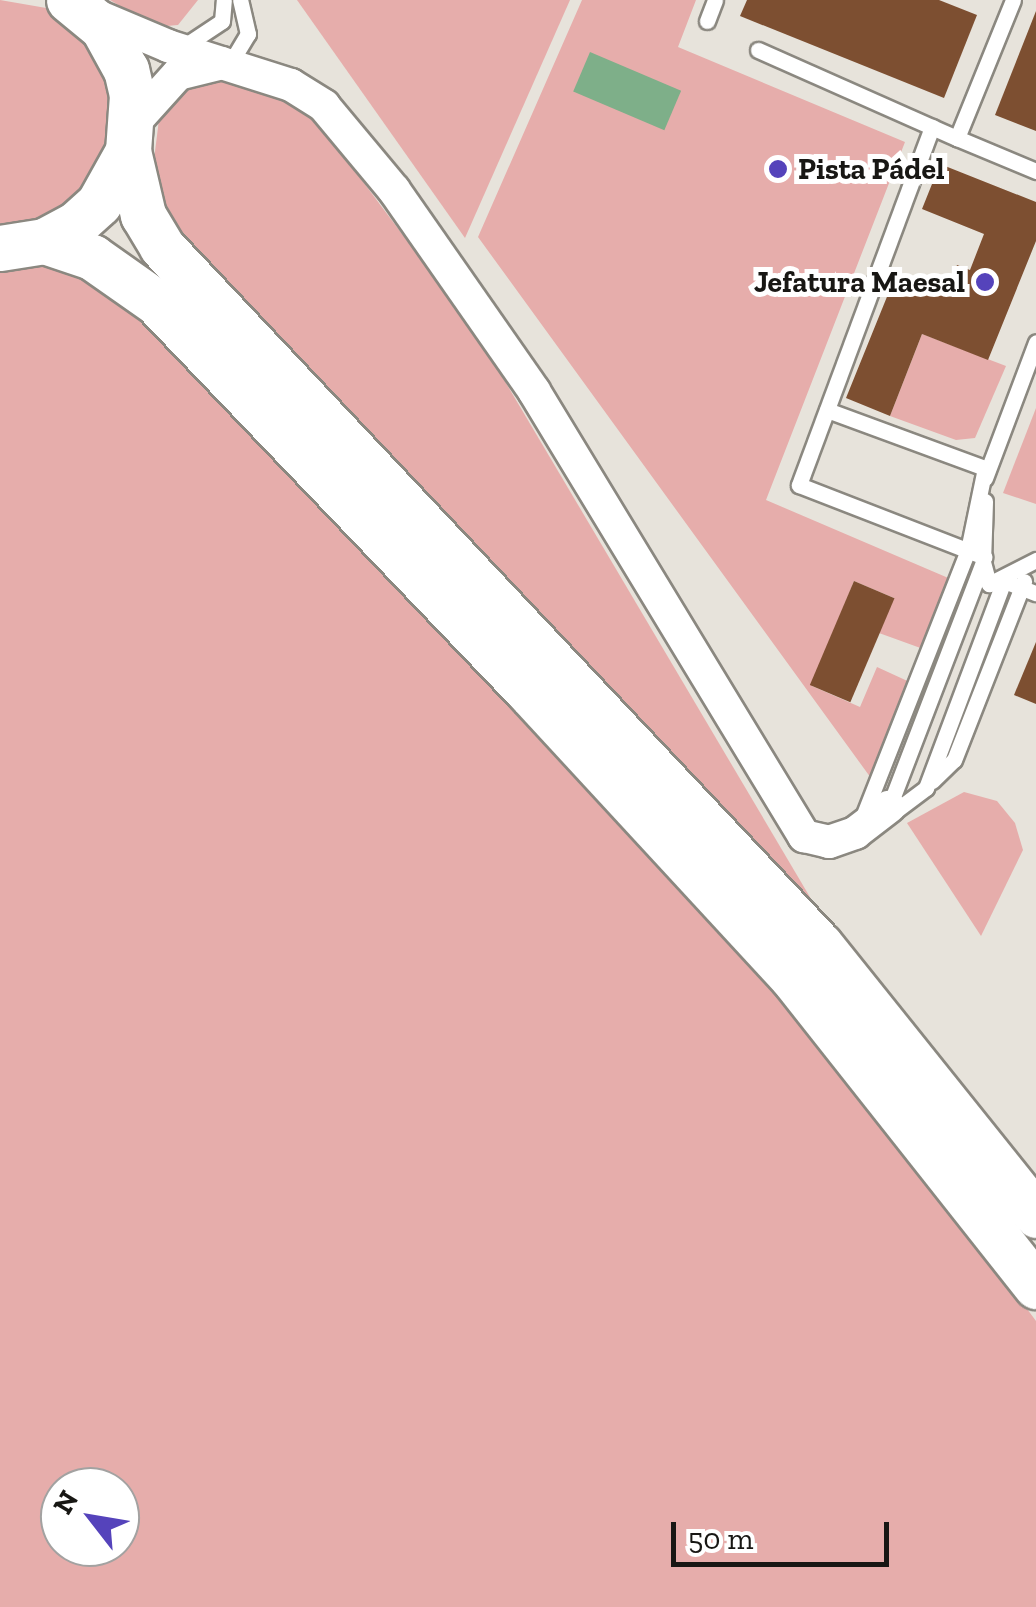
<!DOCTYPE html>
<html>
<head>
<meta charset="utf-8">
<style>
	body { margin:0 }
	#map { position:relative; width:1036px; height:1607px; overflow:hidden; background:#e7e3db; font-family:"Zilla Slab",serif }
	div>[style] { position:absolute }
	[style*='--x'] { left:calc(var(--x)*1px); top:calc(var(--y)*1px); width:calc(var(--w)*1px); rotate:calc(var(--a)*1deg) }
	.green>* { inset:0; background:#e6adab }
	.water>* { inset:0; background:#7eaf89; transform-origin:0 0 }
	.building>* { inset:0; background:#7d4f31; transform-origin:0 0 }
	.roads { filter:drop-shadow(2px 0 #8b8880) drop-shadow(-2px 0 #8b8880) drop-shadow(0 2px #8b8880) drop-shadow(0 -2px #8b8880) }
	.service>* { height:15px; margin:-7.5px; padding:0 7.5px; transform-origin:7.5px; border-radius:7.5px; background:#fff }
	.minor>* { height:32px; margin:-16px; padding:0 16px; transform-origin:16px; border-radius:16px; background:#fff }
	.secondary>* { height:45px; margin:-22.5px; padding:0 22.5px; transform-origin:22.5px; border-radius:22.5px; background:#fff }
	.dots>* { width:28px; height:28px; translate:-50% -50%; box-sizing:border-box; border:5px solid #fff; border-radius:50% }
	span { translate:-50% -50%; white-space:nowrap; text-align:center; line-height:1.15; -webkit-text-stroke:10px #fff; paint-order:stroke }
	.poi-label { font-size:30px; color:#181714; font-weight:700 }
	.left { translate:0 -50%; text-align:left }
	.right { translate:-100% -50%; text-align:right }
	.north { position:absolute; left:40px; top:1467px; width:100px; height:100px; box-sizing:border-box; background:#fff; border:2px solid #a3a2a1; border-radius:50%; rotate:301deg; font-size:28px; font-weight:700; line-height:40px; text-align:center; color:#181714 }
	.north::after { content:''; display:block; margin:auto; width:35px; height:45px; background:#5543bb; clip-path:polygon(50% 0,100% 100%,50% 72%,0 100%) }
	.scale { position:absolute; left:671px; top:1522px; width:218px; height:45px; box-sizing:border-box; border:5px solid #181714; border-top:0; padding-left:12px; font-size:30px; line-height:35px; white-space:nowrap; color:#181714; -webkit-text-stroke:8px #fff; paint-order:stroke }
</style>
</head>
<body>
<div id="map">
	<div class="green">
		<div style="clip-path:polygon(0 0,52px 9px,86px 36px,108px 77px,112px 131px,102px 163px,72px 201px,32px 223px,0 228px)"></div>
		<div style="clip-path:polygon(110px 0,198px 0,178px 25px,155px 27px)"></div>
		<div style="clip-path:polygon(297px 0,570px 0,465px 238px)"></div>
		<div style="clip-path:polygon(582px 0,696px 0,678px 47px,905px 142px,766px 500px,953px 580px,926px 650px,879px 633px,894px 598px,854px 581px,812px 686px,860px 707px,877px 667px,914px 684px,876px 785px,478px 237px)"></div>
		<div style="clip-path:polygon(224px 77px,294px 103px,322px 127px,477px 334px,817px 909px,170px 230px,153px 168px,160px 111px,172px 92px)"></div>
		<div style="clip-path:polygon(evenodd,39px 265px,79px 276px,131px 309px,769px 978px,891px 1125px,1036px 1321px,1036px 1607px,0 1607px,0 270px,39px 265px,60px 1487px,120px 1487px,120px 1547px,60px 1547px,60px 1487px)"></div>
		<div style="clip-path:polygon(922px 334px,1006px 366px,975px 438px,956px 440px,890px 416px)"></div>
		<div style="clip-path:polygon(1036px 408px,1036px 504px,1003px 493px)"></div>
		<div style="clip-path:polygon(964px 792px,997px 801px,1015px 823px,1023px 850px,981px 936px,907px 823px)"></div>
	</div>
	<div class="water">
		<div style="left:590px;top:52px;width:99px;height:43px;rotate:23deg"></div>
	</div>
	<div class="building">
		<div style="clip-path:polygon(747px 0,939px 0,977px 15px,944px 98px,740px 16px)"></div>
		<div style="clip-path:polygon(1036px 11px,1036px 131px,995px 115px)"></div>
		<div style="clip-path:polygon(940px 164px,1036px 202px,1036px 241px,988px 360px,922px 334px,890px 416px,846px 398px,897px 272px,947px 292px,957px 265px,970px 270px,984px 234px,922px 209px)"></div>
		<div style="left:854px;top:581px;width:44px;height:113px;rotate:23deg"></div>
		<div style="clip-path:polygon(1036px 642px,1036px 704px,1014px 695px)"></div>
	</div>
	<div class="roads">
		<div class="service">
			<div style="--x:1013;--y:0;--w:149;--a:112.1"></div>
			<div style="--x:957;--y:138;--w:86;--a:22.7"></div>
			<div style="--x:707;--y:21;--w:22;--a:-69"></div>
			<div style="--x:186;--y:45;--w:43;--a:-33.7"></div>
			<div style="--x:222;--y:21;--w:21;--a:-85"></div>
			<div style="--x:758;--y:50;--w:218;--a:23.9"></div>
			<div style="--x:231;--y:62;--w:33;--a:-59"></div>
			<div style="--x:248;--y:34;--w:35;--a:-103"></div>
			<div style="--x:932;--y:127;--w:382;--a:110.4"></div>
			<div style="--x:799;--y:485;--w:199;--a:21.2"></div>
			<div style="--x:827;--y:410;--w:168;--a:20.2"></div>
			<div style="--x:985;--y:468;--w:84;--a:101.7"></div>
			<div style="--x:968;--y:550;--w:289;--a:111.5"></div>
			<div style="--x:985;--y:478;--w:145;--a:-69.4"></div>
			<div style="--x:983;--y:562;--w:61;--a:-88.1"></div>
			<div style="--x:932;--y:781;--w:30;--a:-44"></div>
			<div style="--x:954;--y:760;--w:192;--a:-68.6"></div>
			<div style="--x:889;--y:807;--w:262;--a:-69"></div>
			<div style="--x:983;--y:562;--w:23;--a:75"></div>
			<div style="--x:989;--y:584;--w:53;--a:-27.1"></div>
			<div style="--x:886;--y:818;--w:50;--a:-36.9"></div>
			<div style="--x:926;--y:788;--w:221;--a:-69.4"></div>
			<div style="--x:1004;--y:581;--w:34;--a:21"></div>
		</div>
		<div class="minor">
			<div style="--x:90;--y:13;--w:85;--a:22.9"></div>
			<div style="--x:168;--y:46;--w:129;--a:17.6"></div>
			<div style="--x:291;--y:85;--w:39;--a:32"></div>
			<div style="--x:324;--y:106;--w:109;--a:50.2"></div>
			<div style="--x:394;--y:190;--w:245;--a:55.1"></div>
			<div style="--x:534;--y:391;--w:521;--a:58.75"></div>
			<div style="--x:804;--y:836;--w:26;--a:13"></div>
			<div style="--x:829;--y:842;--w:28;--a:-19"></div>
			<div style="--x:855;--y:833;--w:43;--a:-37.4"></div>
			<div style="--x:132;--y:125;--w:69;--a:-48"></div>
			<div style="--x:178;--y:74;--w:45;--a:-14"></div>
		</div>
		<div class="secondary">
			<div style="--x:128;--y:151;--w:66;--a:76.8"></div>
			<div style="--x:143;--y:215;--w:37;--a:59"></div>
			<div style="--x:162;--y:247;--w:959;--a:46.69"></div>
			<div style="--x:820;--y:945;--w:346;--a:51.3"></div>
			<div style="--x:44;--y:241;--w:51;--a:18.4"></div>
			<div style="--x:92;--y:257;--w:78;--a:35.1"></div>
			<div style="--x:156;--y:302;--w:540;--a:46.28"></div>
			<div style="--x:529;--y:692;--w:388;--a:47.3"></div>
			<div style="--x:792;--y:977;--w:394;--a:51.7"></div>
			<div style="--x:0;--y:248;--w:45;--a:-9"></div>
			<div style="--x:44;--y:241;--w:36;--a:-28"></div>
			<div style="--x:76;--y:224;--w:31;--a:-42"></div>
			<div style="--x:99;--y:203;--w:60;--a:-60.9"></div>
			<div style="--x:128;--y:151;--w:56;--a:-85.9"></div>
			<div style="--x:132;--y:95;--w:26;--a:-103"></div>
			<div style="--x:126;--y:70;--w:48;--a:-118.7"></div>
			<div style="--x:103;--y:28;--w:44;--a:-140.5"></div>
		</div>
	</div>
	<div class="dots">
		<div style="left:778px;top:169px;background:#5543bb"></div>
		<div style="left:985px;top:282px;background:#5543bb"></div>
	</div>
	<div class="poi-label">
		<span class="left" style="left:798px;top:169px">Pista Pádel</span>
		<span class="right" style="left:965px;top:282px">Jefatura Maesal</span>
	</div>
	<div class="north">N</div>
	<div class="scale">50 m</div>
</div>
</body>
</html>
